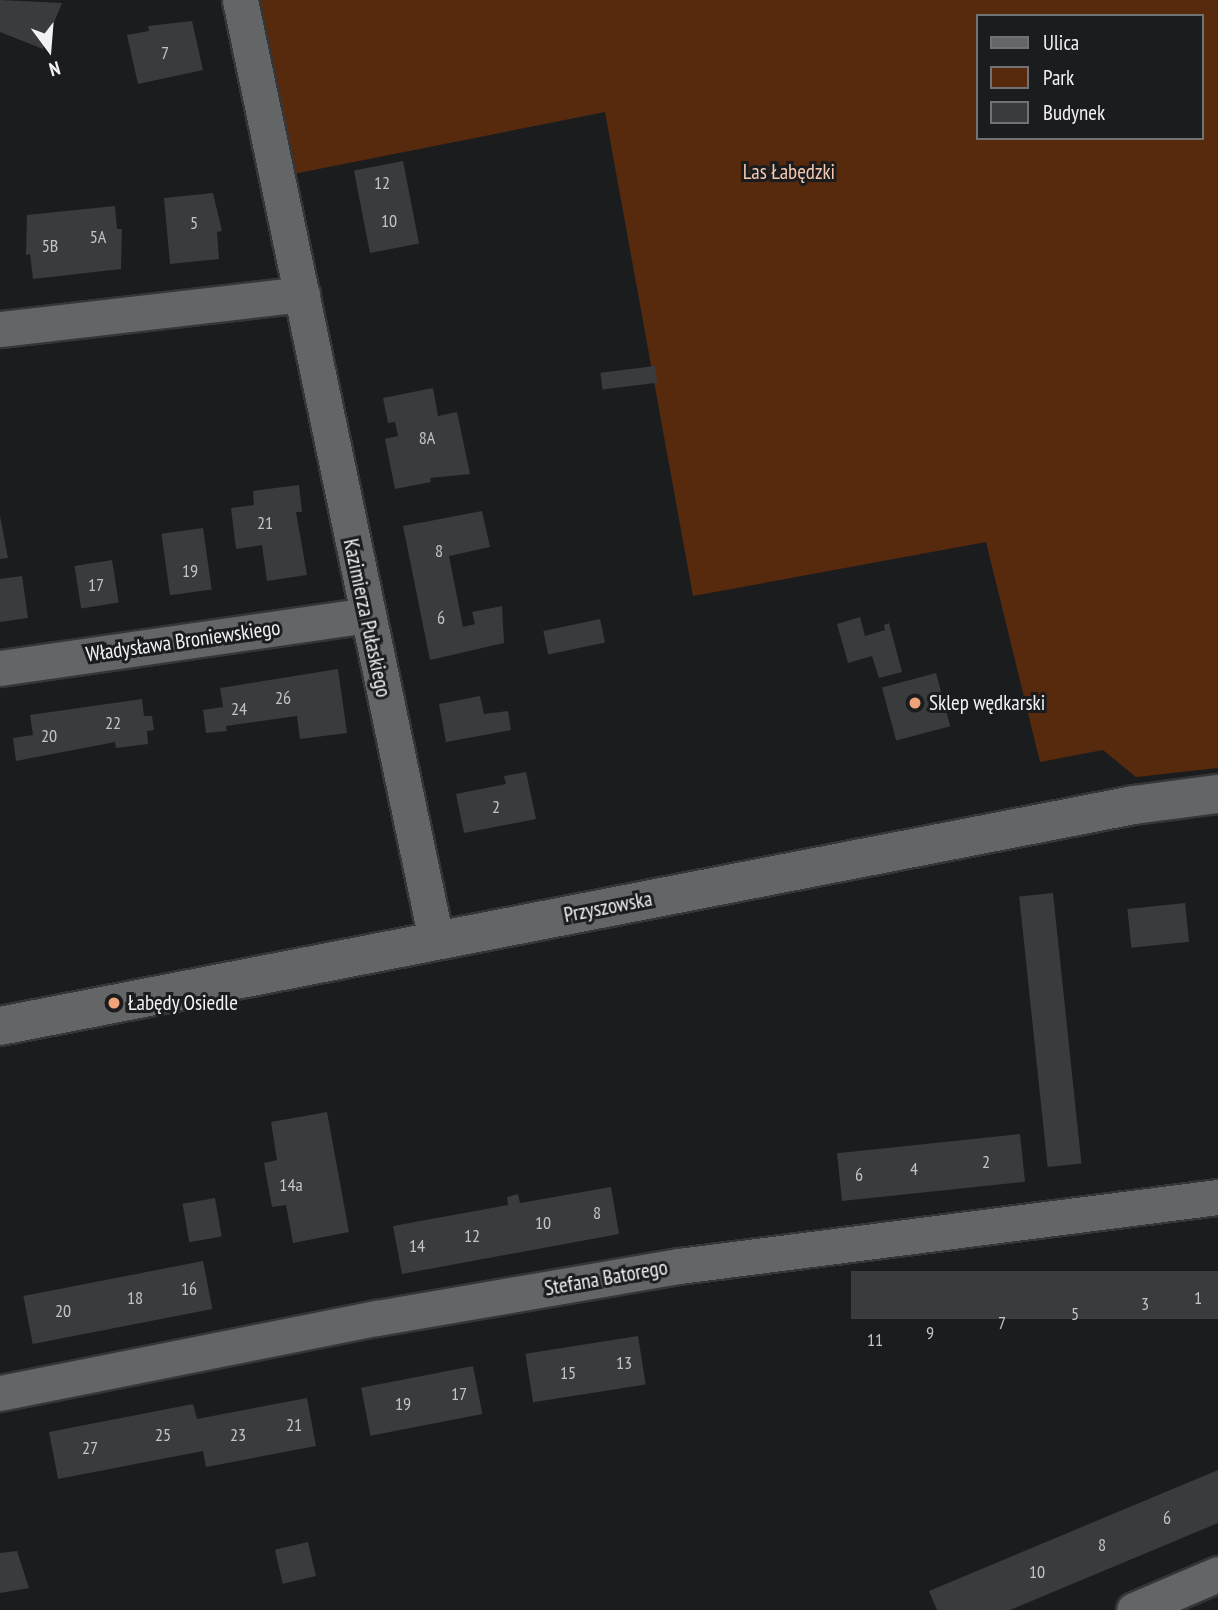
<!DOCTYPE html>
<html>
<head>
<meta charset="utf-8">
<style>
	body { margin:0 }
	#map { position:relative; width:1218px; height:1610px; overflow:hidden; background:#1b1c1e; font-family:"PT Sans Narrow",sans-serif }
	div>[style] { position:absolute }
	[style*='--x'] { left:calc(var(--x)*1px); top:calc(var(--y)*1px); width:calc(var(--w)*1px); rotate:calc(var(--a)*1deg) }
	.green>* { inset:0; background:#572a0e }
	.building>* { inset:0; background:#3a3b3d; transform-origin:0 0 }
	.roads { filter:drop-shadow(2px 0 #353637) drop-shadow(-2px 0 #353637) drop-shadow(0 2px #353637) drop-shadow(0 -2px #353637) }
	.minor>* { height:35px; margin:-17.5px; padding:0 17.5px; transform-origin:17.5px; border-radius:17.5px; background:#646567 }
	.tertiary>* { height:38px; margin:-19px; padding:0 19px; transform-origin:19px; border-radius:19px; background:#646567 }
	.dots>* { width:19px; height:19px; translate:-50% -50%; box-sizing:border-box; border:4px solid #1b1c1e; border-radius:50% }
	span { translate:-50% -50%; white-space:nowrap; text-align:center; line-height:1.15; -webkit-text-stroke:6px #1b1c1e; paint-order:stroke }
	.number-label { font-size:18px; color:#c4c4c6 }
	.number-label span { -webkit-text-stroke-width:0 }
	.park-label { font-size:21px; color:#f6c8af }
	.street-label { font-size:21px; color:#f2f2f4 }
	.poi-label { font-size:21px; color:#f2f2f4 }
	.left { translate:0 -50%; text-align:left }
	.legend { position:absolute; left:976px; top:14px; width:228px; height:126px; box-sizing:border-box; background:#1b1c1e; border:2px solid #717274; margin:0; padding:9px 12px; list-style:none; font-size:21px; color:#f2f2f4 }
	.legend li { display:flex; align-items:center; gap:14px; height:35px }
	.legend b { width:35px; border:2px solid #717274 }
	.north { position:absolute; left:14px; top:14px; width:70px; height:70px; -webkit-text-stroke:5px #1b1c1e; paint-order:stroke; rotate:164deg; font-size:19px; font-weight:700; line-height:28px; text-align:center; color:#f2f2f4 }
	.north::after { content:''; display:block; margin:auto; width:24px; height:32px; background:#f2f2f4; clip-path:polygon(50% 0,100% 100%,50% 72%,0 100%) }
</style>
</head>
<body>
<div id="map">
	<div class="green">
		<div style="clip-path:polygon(evenodd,223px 0,1218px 0,1218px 768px,1136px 777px,1103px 750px,1040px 762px,986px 542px,693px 596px,605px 112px,258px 181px,223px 0,978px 16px,1202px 16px,1202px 138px,978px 138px,978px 16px)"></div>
	</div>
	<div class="building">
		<div style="clip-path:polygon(0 0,62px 3px,43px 49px,0 32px)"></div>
		<div style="clip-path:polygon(192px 21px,203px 70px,138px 84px,127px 35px,149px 31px,148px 26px)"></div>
		<div style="left:403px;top:161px;width:84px;height:50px;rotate:79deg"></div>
		<div style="clip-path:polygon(213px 193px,222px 231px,217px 232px,219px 259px,170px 264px,164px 198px)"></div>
		<div style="clip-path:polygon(115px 206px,117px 229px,122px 229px,121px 269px,33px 279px,30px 254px,26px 255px,27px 215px)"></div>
		<div style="left:655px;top:366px;width:17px;height:55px;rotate:83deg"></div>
		<div style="clip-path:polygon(433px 388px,438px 416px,457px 412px,470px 474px,430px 478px,431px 482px,395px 489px,385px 439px,398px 436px,395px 422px,388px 423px,383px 398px)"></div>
		<div style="clip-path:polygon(299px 485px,302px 512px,296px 512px,307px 575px,267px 581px,262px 545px,236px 549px,231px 508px,254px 505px,253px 491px)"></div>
		<div style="clip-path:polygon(482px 511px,490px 547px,449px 556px,463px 627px,475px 624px,472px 612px,502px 606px,504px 643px,430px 660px,403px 526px)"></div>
		<div style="clip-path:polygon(0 516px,8px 558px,0 559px)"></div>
		<div style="left:203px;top:528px;width:62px;height:42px;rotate:82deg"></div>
		<div style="left:112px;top:560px;width:43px;height:38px;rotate:81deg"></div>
		<div style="clip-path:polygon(22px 576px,28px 618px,0 622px,0 579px)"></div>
		<div style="clip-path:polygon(860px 617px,865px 636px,885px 630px,884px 625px,889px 623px,902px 672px,879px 678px,872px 656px,848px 663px,837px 624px)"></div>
		<div style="left:600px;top:619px;width:24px;height:58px;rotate:78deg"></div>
		<div style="clip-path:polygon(338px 669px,347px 733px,300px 739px,297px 716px,226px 726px,227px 731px,206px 733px,203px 710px,223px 707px,220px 688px)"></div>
		<div style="left:936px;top:673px;width:55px;height:56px;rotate:75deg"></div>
		<div style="clip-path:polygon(480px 696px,484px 714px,508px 711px,511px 730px,446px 742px,439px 704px)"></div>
		<div style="clip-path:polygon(142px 699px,144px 716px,152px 716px,154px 730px,147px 731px,148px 744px,116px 748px,115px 742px,16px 761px,13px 738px,33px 735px,30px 715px)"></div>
		<div style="clip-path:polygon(526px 772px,536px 819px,464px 833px,456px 794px,506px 784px,504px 776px)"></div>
		<div style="left:1053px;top:893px;width:272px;height:34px;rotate:84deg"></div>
		<div style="left:1185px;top:903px;width:39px;height:58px;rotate:84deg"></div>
		<div style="clip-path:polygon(327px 1112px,349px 1232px,293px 1243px,286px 1205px,272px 1207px,264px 1163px,277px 1160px,271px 1122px)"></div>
		<div style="left:1020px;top:1134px;width:48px;height:184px;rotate:84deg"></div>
		<div style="clip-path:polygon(611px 1187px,619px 1234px,402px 1274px,393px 1226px,508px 1205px,507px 1197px,518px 1194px,520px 1203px)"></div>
		<div style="left:215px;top:1198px;width:39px;height:33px;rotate:80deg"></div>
		<div style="left:203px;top:1261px;width:49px;height:183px;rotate:79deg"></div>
		<div style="left:1218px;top:1271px;width:48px;height:367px;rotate:90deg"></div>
		<div style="left:638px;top:1336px;width:49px;height:114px;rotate:81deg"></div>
		<div style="left:473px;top:1366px;width:49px;height:114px;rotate:79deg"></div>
		<div style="clip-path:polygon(307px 1398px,316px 1446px,206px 1467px,203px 1451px,58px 1479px,49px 1432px,193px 1404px,197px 1419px)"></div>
		<div style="clip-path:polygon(1218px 1470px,1218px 1523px,1010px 1610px,937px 1610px,929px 1591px)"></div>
		<div style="left:308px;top:1542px;width:35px;height:34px;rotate:77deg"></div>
		<div style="clip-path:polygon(17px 1551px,29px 1588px,0 1593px,0 1553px)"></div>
	</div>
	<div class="roads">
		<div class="minor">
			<div style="--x:240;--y:0;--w:960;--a:78.22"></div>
			<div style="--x:0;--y:329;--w:304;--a:-6.6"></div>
			<div style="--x:0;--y:668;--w:370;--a:-8.2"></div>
			<div style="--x:0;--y:1393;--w:384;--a:-11.3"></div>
			<div style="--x:377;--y:1318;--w:306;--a:-9.8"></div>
			<div style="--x:679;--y:1266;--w:543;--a:-7.3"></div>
			<div style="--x:1134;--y:1610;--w:91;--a:-23.2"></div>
		</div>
		<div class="tertiary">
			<div style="--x:0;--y:1026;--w:1155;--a:-11.03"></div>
			<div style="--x:1134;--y:805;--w:85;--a:-7.5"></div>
		</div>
	</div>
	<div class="dots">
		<div style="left:915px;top:703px;background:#f0a378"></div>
		<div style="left:114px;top:1003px;background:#f0a378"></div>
	</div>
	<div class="number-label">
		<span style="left:165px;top:53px">7</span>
		<span style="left:382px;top:183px">12</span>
		<span style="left:389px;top:221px">10</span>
		<span style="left:194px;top:223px">5</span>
		<span style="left:98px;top:237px">5A</span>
		<span style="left:50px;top:246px">5B</span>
		<span style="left:427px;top:438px">8A</span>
		<span style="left:265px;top:523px">21</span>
		<span style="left:439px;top:551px">8</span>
		<span style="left:190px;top:571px">19</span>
		<span style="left:96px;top:585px">17</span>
		<span style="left:441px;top:618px">6</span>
		<span style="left:283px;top:698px">26</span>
		<span style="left:239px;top:709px">24</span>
		<span style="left:113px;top:723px">22</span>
		<span style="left:49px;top:736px">20</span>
		<span style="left:496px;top:807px">2</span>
		<span style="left:986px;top:1162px">2</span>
		<span style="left:914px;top:1169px">4</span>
		<span style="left:859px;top:1175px">6</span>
		<span style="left:291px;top:1185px">14a</span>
		<span style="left:597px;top:1213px">8</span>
		<span style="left:543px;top:1223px">10</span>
		<span style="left:472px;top:1236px">12</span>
		<span style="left:417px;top:1246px">14</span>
		<span style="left:189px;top:1289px">16</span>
		<span style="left:135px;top:1298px">18</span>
		<span style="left:1198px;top:1298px">1</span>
		<span style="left:1145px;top:1304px">3</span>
		<span style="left:63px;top:1311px">20</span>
		<span style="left:1075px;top:1314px">5</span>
		<span style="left:1002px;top:1323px">7</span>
		<span style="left:930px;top:1333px">9</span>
		<span style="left:875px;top:1340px">11</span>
		<span style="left:624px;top:1363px">13</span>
		<span style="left:568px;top:1373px">15</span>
		<span style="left:459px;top:1394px">17</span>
		<span style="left:403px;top:1404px">19</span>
		<span style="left:294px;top:1425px">21</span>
		<span style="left:163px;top:1435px">25</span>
		<span style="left:238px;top:1435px">23</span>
		<span style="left:90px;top:1448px">27</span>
		<span style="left:1167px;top:1518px">6</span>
		<span style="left:1102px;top:1545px">8</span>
		<span style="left:1037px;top:1572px">10</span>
	</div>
	<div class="park-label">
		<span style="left:789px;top:172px">Las Łabędzki</span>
	</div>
	<div class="street-label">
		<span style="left:367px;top:618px;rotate:78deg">Kazimierza Pułaskiego</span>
		<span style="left:183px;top:641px;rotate:-8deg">Władysława Broniewskiego</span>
		<span style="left:608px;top:907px;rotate:-11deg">Przyszowska</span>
		<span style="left:606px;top:1278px;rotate:-10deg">Stefana Batorego</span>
	</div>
	<div class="poi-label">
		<span class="left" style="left:929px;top:703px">Sklep wędkarski</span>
		<span class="left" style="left:128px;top:1003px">Łabędy Osiedle</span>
	</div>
	<ul class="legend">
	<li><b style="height:9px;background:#646567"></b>Ulica</li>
	<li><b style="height:19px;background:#572a0e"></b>Park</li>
	<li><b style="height:19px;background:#3a3b3d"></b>Budynek</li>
	</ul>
	<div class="north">N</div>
</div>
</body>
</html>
